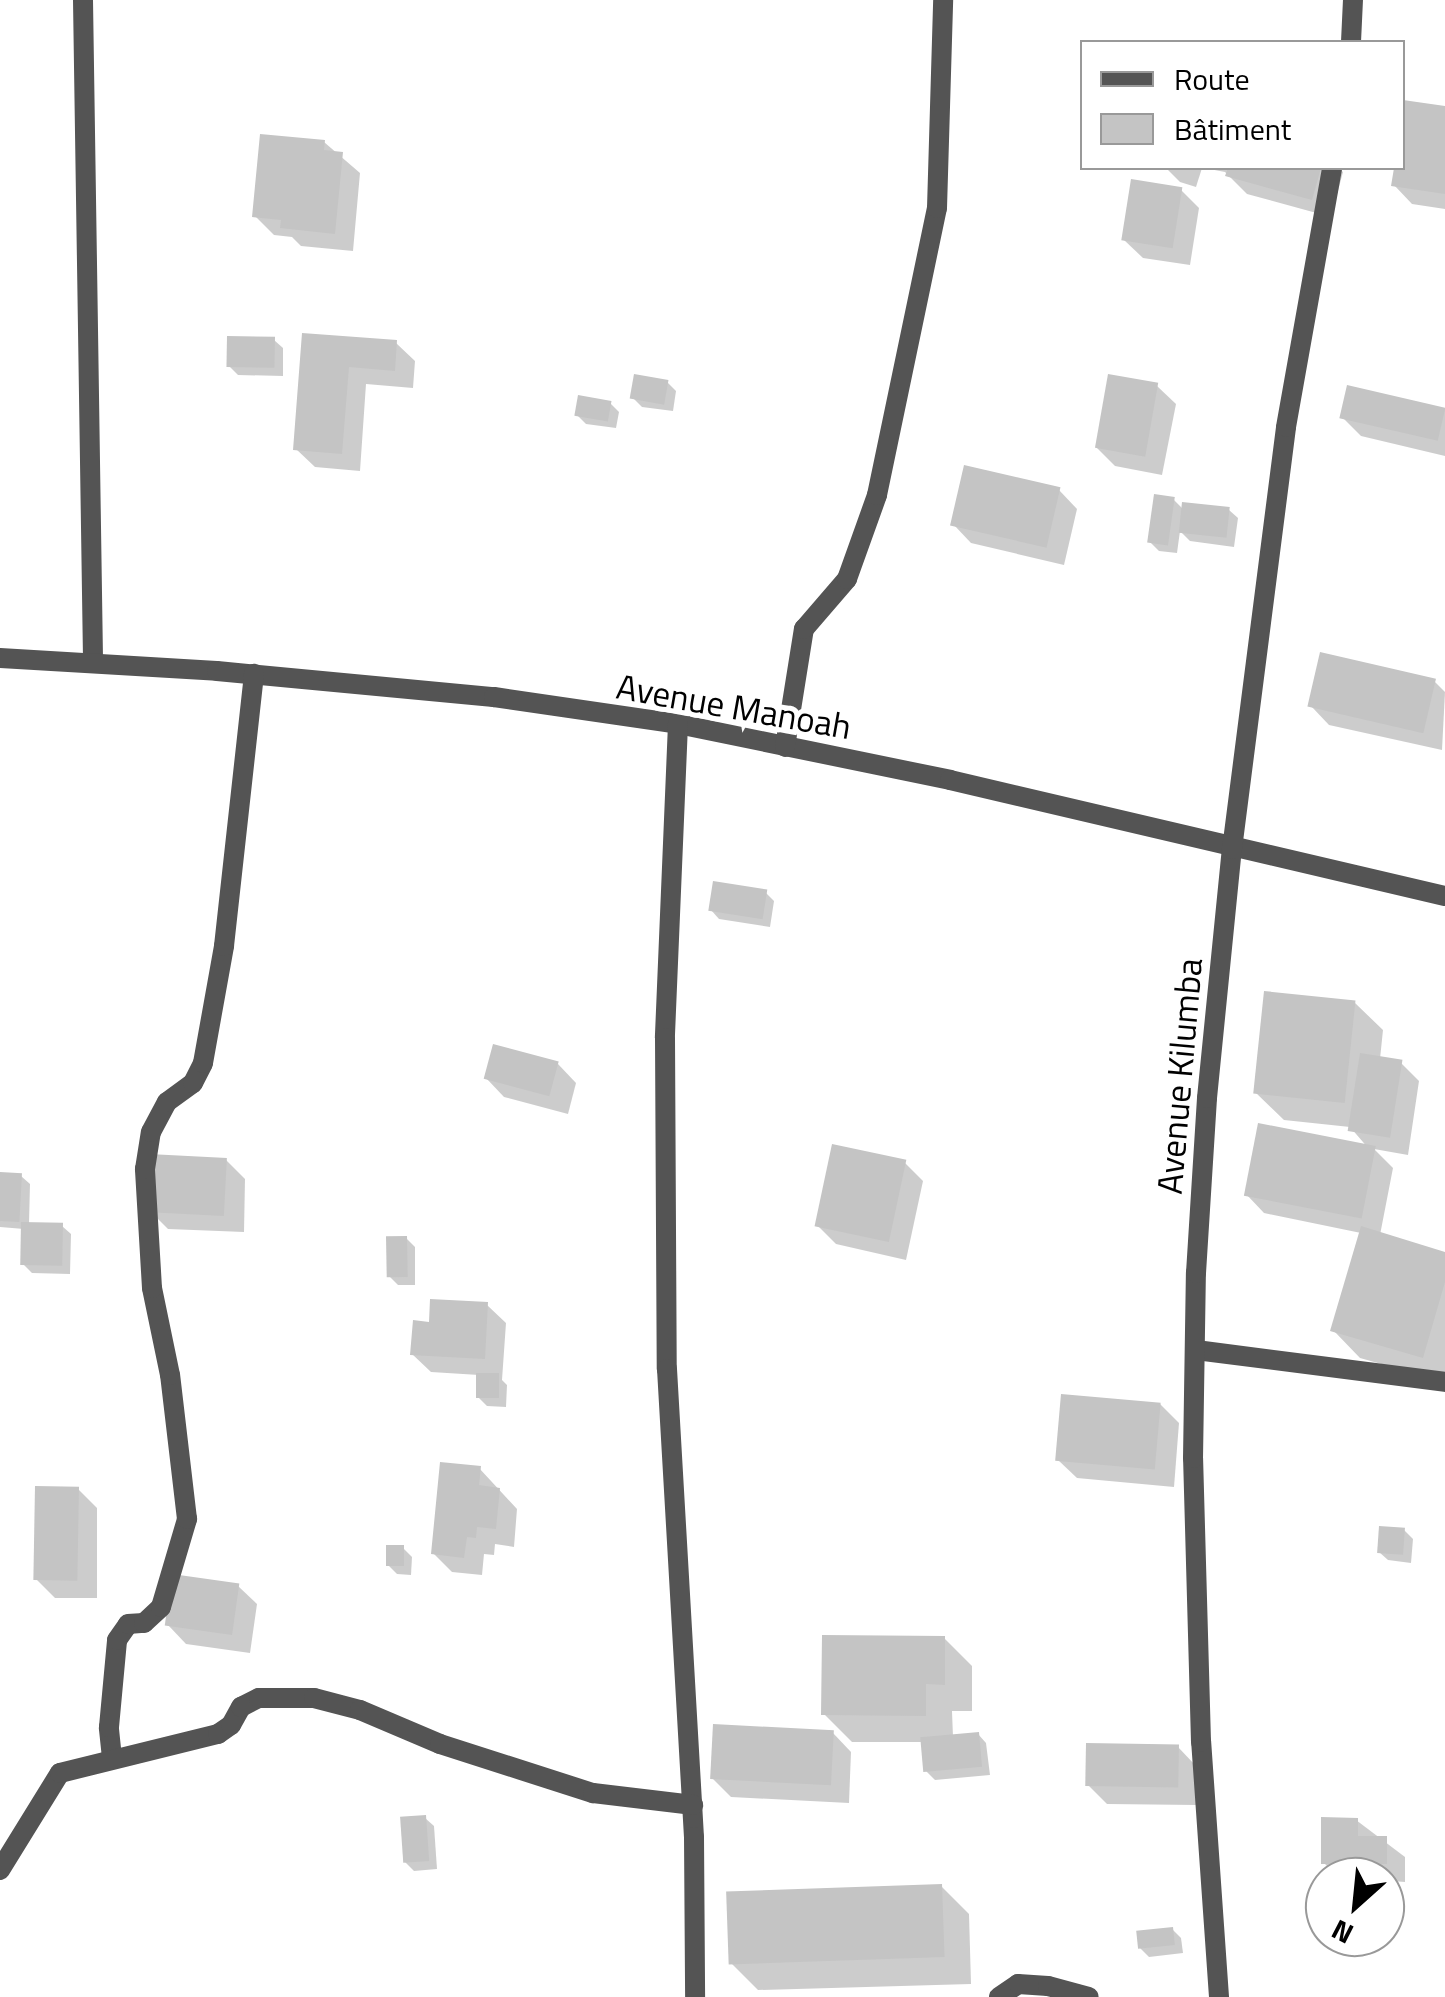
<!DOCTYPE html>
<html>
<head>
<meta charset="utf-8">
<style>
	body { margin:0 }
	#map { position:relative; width:1445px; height:1997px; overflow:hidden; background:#fff; font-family:"Titillium Web",sans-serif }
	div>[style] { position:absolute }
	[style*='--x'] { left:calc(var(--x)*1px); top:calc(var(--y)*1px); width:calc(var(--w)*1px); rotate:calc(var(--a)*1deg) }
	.shadow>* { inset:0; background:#0003 }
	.building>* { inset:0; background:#c4c4c4; transform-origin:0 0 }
	.minor>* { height:20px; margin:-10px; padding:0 10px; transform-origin:10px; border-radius:10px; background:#545454 }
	span { translate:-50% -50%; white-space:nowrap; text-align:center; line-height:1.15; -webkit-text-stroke:10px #fff; paint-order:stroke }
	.street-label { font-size:35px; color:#000 }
	.legend { position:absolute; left:1080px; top:40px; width:325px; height:130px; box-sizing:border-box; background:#fff; border:2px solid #999; margin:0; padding:12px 18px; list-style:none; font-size:30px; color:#000 }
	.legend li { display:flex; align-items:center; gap:20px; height:50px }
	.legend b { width:50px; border:2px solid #999 }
	.north { position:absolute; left:1305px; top:1857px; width:100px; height:100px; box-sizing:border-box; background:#fff; border:2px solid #999; border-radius:50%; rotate:207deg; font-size:28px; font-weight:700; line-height:40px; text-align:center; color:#000 }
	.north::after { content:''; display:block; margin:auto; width:35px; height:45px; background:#000; clip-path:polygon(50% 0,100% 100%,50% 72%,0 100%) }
</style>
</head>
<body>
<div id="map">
	<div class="shadow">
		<div style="clip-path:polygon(1405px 103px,1445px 109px,1445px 209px,1412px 204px,1394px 185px,1396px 168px,1402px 168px)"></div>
		<div style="clip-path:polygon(324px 142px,360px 173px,353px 251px,301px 246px,292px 237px,274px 235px,255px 216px)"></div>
		<div style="clip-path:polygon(1166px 168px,1202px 168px,1196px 187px,1180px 182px)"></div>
		<div style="clip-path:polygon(1204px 168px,1338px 168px,1343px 172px,1331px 217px,1247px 194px,1225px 172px)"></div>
		<div style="clip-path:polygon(1181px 190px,1199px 208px,1190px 265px,1143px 258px,1124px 240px)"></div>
		<div style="clip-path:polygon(304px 336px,396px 343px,415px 361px,413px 388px,366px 384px,360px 471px,315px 467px,296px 449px)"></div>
		<div style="clip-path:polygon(274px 340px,283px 348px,283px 376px,238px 375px,229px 366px)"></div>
		<div style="clip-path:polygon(667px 382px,676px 391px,673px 411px,642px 407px,633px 398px)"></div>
		<div style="clip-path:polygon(1157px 386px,1176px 404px,1162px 475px,1115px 466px,1096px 447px)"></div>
		<div style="clip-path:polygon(610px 403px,619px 412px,616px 428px,586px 424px,577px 415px)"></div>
		<div style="clip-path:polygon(1445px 410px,1445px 456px,1361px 436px,1342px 417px)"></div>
		<div style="clip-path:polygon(1059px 490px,1077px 509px,1064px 565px,971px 543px,953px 524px)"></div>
		<div style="clip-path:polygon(1174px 500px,1183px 509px,1229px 510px,1238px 518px,1234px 547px,1190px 541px,1180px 531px,1177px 553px,1159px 551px,1150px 542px)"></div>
		<div style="clip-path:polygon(1434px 681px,1445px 692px,1442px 750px,1329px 725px,1311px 706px)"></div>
		<div style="clip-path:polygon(765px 892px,774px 901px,770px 927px,719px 919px,711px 910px)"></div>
		<div style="clip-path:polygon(1355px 1003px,1383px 1030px,1380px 1059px,1401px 1063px,1419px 1081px,1408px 1155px,1374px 1149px,1393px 1168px,1380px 1235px,1445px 1255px,1445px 1382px,1360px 1358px,1333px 1330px,1361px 1233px,1264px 1213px,1246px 1194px,1369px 1149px,1350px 1127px,1284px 1120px,1256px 1093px)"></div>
		<div style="clip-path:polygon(558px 1064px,576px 1083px,568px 1114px,504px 1097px,486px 1078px)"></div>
		<div style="clip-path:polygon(226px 1160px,245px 1179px,244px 1232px,168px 1229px,150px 1211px)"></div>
		<div style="clip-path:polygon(905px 1163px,923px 1181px,906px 1260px,836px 1244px,818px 1226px)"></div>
		<div style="clip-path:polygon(0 1175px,21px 1176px,30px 1184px,29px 1224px,62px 1226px,71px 1234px,70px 1274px,32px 1273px,23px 1264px,24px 1229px,0 1227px)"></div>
		<div style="clip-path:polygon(406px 1238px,415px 1247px,415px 1285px,398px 1285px,389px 1276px)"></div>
		<div style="clip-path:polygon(487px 1305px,506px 1323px,502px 1380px,507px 1385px,506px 1407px,487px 1406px,478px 1397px,479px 1375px,431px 1372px,412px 1354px,431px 1325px)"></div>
		<div style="clip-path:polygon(1160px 1404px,1179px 1423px,1174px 1487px,1077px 1478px,1058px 1460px)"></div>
		<div style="clip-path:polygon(479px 1468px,517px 1509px,514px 1547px,495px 1544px,494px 1555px,484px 1554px,482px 1575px,452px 1572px,434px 1554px)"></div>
		<div style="clip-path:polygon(78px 1489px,97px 1508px,97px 1598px,55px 1598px,36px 1579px)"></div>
		<div style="clip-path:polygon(1404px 1530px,1413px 1539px,1411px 1563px,1388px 1560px,1379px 1552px)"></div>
		<div style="clip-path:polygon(403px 1548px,412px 1557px,411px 1575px,397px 1574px,388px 1565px)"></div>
		<div style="clip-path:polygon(238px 1586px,257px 1604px,250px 1653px,186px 1644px,168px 1625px)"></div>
		<div style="clip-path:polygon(944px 1638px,972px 1666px,972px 1711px,952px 1711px,953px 1737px,978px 1734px,986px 1743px,990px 1775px,935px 1780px,926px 1771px,923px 1742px,852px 1742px,824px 1714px)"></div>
		<div style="clip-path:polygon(833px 1733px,851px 1752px,849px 1803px,731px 1797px,712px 1778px)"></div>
		<div style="clip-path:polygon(1178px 1747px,1196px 1766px,1196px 1805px,1107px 1804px,1088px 1785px)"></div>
		<div style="clip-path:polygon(425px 1818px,434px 1826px,437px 1869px,414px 1871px,405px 1862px)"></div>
		<div style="clip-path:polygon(1356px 1820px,1405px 1857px,1405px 1882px,1338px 1877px,1324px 1863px)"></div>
		<div style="clip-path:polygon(941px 1886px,969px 1914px,971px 1984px,758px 1990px,730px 1962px)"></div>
		<div style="clip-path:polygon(1172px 1929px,1181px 1938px,1183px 1953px,1149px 1957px,1140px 1948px)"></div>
	</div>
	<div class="building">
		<div style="clip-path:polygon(1403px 100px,1445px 106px,1445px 194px,1391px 186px,1394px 168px,1402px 168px)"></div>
		<div style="clip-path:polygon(260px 134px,325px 140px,324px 150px,343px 152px,335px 234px,280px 228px,281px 220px,252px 217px)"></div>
		<div style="clip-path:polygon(1228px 168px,1321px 168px,1312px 200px,1225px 176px)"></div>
		<div style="left:1131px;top:179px;width:52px;height:62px;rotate:9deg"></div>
		<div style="clip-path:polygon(302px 333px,397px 340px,395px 371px,349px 367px,342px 454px,293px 450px)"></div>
		<div style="left:227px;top:336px;width:48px;height:31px;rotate:1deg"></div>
		<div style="left:634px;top:374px;width:35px;height:25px;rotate:10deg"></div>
		<div style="left:1108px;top:374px;width:51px;height:75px;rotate:10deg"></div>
		<div style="left:1347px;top:385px;width:101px;height:34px;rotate:13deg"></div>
		<div style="left:578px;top:395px;width:34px;height:21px;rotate:10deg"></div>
		<div style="left:964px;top:465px;width:99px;height:62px;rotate:13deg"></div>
		<div style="left:1154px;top:494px;width:21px;height:49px;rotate:8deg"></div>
		<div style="left:1182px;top:502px;width:48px;height:31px;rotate:6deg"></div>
		<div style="left:1320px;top:652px;width:119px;height:56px;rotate:13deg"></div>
		<div style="left:713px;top:881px;width:55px;height:30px;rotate:9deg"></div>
		<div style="left:1264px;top:991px;width:92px;height:103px;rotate:6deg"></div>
		<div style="left:493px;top:1044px;width:68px;height:36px;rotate:15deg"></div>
		<div style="left:1360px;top:1053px;width:43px;height:79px;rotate:9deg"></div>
		<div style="left:1258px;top:1123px;width:120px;height:74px;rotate:11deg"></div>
		<div style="left:832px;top:1144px;width:76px;height:84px;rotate:12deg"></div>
		<div style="left:149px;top:1154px;width:78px;height:58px;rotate:3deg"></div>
		<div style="left:0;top:1172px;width:22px;height:49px;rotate:3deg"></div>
		<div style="left:21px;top:1222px;width:42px;height:43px;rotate:1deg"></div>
		<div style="clip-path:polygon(1361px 1226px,1445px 1252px,1445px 1282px,1423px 1358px,1330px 1331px)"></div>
		<div style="left:407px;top:1236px;width:41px;height:21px;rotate:89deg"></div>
		<div style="clip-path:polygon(430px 1299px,488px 1302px,485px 1359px,410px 1355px,413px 1320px,429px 1322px)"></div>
		<div style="left:476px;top:1373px;width:23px;height:25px"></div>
		<div style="left:1061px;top:1394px;width:100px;height:67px;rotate:5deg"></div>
		<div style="clip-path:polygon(440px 1462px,481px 1466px,479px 1485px,500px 1488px,496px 1529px,477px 1527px,476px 1538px,467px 1537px,464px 1558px,431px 1554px)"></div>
		<div style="left:35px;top:1486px;width:44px;height:94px;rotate:1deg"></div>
		<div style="left:1379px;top:1526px;width:26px;height:27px;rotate:4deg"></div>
		<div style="left:386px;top:1545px;width:18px;height:21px"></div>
		<div style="left:172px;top:1574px;width:68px;height:52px;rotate:8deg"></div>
		<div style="clip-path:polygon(822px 1635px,945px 1636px,945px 1685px,926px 1684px,926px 1716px,821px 1715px)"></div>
		<div style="left:713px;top:1724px;width:121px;height:55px;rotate:3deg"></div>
		<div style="left:979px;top:1732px;width:35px;height:59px;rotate:85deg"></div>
		<div style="left:1086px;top:1743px;width:93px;height:43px;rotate:1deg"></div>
		<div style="left:426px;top:1815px;width:46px;height:26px;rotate:86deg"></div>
		<div style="clip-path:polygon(1321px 1817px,1358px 1818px,1358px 1836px,1387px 1836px,1387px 1864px,1321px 1864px)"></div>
		<div style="left:942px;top:1884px;width:73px;height:216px;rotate:88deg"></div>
		<div style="left:1173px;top:1927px;width:18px;height:37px;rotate:84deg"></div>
	</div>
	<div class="minor">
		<div style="--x:83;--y:0;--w:661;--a:89.13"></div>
		<div style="--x:1351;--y:42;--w:42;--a:-87.3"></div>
		<div style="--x:0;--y:658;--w:217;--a:3.4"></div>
		<div style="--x:217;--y:671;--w:278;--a:5.4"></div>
		<div style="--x:494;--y:697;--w:186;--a:8.3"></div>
		<div style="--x:678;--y:724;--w:278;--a:11.6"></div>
		<div style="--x:950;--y:780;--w:508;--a:13.19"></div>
		<div style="--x:678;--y:724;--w:314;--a:92.4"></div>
		<div style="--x:665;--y:1038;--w:331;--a:89.7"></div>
		<div style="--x:667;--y:1369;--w:469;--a:86.7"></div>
		<div style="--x:694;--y:1837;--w:160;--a:89.6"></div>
		<div style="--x:785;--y:747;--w:120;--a:-80.9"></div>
		<div style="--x:804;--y:629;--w:66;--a:-49.3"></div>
		<div style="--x:847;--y:579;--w:89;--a:-70.3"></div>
		<div style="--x:877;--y:495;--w:293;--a:-78.2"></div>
		<div style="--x:937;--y:208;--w:208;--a:-88.3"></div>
		<div style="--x:1196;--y:1350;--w:251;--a:7.3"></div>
		<div style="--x:112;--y:1758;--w:31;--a:-96"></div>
		<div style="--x:109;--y:1727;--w:87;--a:-84.7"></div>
		<div style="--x:117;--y:1640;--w:19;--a:-55"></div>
		<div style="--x:128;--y:1624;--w:16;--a:-4"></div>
		<div style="--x:144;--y:1623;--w:23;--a:-43"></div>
		<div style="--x:161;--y:1607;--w:92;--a:-73.5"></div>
		<div style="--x:187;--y:1519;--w:145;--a:-96.7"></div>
		<div style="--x:170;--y:1375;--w:89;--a:-101.7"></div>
		<div style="--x:152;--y:1288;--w:119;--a:-93.4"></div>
		<div style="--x:145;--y:1169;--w:37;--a:-81"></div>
		<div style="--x:151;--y:1132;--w:34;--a:-62"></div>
		<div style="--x:167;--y:1102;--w:32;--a:-36"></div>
		<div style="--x:193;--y:1083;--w:22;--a:-63"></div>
		<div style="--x:203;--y:1063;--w:119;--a:-79.8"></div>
		<div style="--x:224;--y:946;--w:274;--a:-83.7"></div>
		<div style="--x:0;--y:1870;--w:114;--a:-58.3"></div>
		<div style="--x:60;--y:1773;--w:163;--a:-13.9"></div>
		<div style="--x:218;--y:1734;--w:16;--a:-35"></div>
		<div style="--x:231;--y:1725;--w:21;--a:-61"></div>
		<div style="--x:241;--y:1707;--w:20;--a:-27"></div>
		<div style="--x:259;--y:1698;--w:55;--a:0"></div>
		<div style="--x:314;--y:1698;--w:48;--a:14.6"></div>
		<div style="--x:360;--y:1710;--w:87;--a:23"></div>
		<div style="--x:440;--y:1744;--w:161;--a:17.8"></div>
		<div style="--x:593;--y:1793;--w:101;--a:6.8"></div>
		<div style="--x:999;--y:1997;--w:23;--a:-34"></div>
		<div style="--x:1018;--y:1984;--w:30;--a:4"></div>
		<div style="--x:1048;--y:1986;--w:42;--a:15"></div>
		<div style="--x:1219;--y:1997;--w:256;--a:-94"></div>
		<div style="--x:1201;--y:1742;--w:284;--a:-91.6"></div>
		<div style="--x:1193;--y:1458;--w:185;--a:-89.1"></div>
		<div style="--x:1196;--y:1273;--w:175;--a:-86.4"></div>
		<div style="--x:1207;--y:1098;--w:250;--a:-84.3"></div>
		<div style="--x:1232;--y:849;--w:425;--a:-82.7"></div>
		<div style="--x:1286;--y:427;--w:263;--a:-79.9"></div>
	</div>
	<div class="street-label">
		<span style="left:734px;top:706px;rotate:10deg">Avenue Manoah</span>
		<span style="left:1179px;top:1076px;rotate:-85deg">Avenue Kilumba</span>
	</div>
	<ul class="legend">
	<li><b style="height:12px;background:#545454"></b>Route</li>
	<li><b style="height:28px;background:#c4c4c4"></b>Bâtiment</li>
	</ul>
	<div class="north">N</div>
</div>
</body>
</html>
